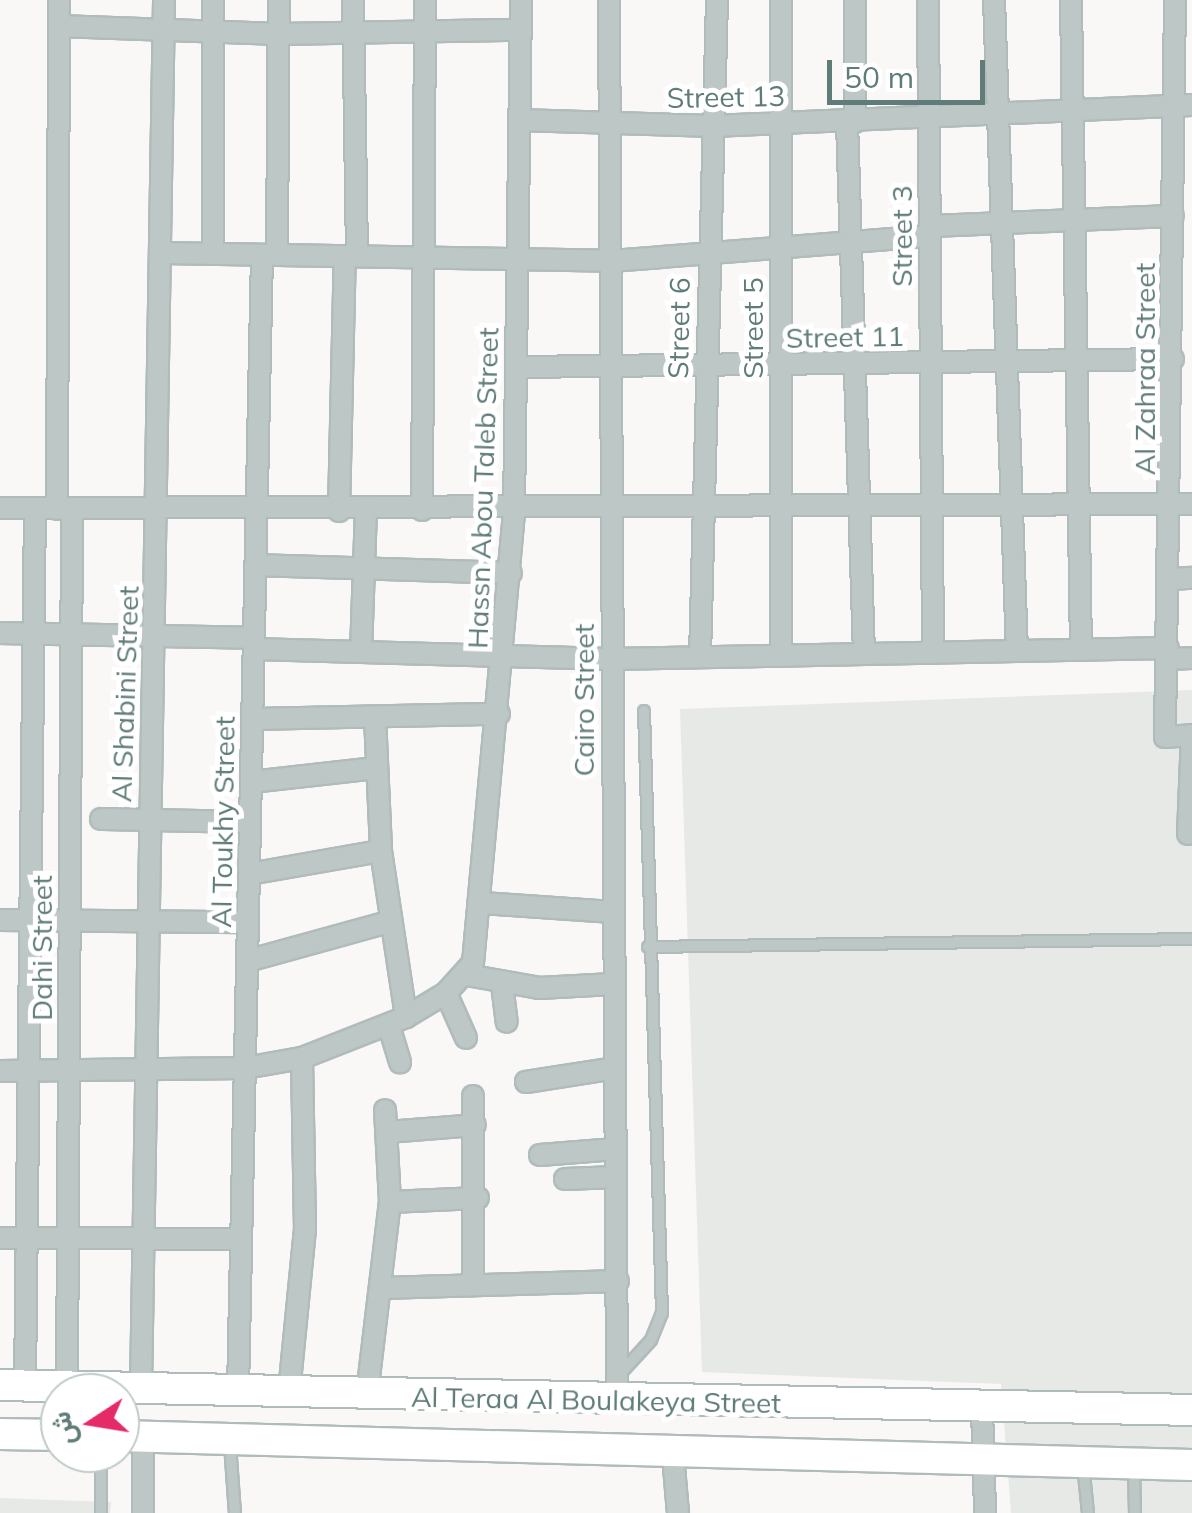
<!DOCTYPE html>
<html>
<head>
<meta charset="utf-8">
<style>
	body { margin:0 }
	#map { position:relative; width:1192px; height:1513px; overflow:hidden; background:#f9f8f7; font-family:Mulish,Vazirmatn,sans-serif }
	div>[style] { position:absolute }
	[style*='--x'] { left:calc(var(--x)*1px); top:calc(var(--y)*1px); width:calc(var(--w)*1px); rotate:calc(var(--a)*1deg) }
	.built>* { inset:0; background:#e7e9e7 }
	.roads { filter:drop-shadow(2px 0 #b0bcbb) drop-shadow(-2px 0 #b0bcbb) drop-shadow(0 2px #b0bcbb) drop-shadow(0 -2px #b0bcbb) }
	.lane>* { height:10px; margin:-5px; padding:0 5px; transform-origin:5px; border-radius:5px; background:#bdc7c6 }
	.street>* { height:20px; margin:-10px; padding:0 10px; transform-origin:10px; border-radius:10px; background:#bdc7c6 }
	.secondary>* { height:30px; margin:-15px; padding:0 15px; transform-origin:15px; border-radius:15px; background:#fff }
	span { translate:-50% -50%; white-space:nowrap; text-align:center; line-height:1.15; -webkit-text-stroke:10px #fff; paint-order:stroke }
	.street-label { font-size:28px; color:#5f7c79 }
	.north { position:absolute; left:40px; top:1373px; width:100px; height:100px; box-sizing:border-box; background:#fff; border:2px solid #bfcbc9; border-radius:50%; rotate:258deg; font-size:28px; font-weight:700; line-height:40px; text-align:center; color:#5f7c79 }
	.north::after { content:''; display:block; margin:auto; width:35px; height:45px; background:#e52b67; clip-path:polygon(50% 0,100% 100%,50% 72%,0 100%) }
	.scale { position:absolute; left:827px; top:60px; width:158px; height:45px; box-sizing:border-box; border:5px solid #5f7c79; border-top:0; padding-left:12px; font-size:30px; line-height:35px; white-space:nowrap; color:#5f7c79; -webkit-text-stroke:8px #fff; paint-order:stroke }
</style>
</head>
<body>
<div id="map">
	<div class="built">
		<div style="clip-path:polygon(1192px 690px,1192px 1513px,1011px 1513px,1001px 1384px,702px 1372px,680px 709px)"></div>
		<div style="clip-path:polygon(0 1498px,111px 1502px,110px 1513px,0 1513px)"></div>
	</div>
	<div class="roads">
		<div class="lane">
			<div style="--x:648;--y:947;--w:544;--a:-0.84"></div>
			<div style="--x:620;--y:1374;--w:46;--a:-47.6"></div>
			<div style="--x:651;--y:1340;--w:29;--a:-68"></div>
			<div style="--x:662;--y:1313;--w:602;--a:-91.71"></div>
			<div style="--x:230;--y:1444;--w:69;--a:85.9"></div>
			<div style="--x:1083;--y:1464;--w:49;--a:84.2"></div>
			<div style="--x:1134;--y:1466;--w:47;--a:88.8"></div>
			<div style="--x:101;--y:1513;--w:60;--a:-90"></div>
		</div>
		<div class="street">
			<div style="--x:353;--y:0;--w:256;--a:89.1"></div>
			<div style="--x:609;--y:0;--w:1400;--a:89.67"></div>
			<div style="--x:781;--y:0;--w:656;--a:90"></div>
			<div style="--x:855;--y:0;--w:122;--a:90"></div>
			<div style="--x:928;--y:0;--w:653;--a:89.56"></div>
			<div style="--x:994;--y:0;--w:651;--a:87.98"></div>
			<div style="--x:1071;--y:0;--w:650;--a:89.12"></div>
			<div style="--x:1175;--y:0;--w:737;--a:90.78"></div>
			<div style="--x:1165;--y:737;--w:27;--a:-4"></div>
			<div style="--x:1192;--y:735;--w:99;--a:92.3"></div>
			<div style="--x:59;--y:26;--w:220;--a:2.1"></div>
			<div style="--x:279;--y:34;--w:241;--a:-1"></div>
			<div style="--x:519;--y:120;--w:194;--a:1.8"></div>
			<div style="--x:713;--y:126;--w:479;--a:-2.5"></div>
			<div style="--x:847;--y:122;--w:532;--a:88.17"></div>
			<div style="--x:930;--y:226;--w:243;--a:-2.4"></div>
			<div style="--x:162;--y:253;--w:449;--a:1"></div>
			<div style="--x:611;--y:261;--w:320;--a:-4.5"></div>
			<div style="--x:213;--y:254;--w:254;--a:-90"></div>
			<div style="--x:277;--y:255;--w:255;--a:-89.6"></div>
			<div style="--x:519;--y:367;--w:654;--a:-0.7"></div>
			<div style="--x:0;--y:508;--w:1192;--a:-0.19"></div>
			<div style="--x:57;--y:509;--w:509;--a:-89.77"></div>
			<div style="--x:422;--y:510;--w:510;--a:-89.66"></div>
			<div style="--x:339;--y:511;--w:255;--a:-88.7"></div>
			<div style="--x:256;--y:565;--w:255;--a:1.8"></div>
			<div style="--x:1170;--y:579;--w:22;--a:-3"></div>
			<div style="--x:0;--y:633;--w:254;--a:1.1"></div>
			<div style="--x:254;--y:649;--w:357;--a:1.6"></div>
			<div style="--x:611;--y:659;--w:557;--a:-1.13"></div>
			<div style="--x:361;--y:652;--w:141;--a:-88"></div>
			<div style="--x:700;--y:657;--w:657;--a:-88.52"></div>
			<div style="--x:1167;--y:659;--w:25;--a:-2"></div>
			<div style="--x:375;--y:717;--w:134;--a:87.4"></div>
			<div style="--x:381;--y:851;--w:168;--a:81.4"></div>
			<div style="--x:252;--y:719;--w:247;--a:-1.2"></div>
			<div style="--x:251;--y:782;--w:126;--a:-6.4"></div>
			<div style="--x:101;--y:819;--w:149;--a:1.2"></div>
			<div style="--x:249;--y:874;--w:134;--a:-9.9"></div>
			<div style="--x:482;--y:903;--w:131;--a:3.9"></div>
			<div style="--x:0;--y:920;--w:248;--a:0.5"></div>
			<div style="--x:247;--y:961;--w:147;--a:-15.4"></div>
			<div style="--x:467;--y:975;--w:73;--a:10.2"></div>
			<div style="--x:539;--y:988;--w:74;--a:-3.1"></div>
			<div style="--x:502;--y:984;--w:38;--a:83"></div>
			<div style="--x:446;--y:993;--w:49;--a:66"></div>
			<div style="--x:389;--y:1026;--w:38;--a:73"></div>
			<div style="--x:0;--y:1071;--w:245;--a:-0.7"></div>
			<div style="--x:245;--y:1068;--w:58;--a:-10"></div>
			<div style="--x:302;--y:1058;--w:112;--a:-21.5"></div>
			<div style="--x:406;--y:1017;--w:47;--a:-31"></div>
			<div style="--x:446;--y:993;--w:40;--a:-48"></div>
			<div style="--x:473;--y:963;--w:455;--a:-84.8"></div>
			<div style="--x:514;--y:510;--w:510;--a:-89.21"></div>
			<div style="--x:526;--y:1082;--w:90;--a:-8.9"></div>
			<div style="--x:387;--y:1132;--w:88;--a:-4.5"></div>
			<div style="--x:540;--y:1155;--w:76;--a:-4.5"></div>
			<div style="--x:565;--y:1179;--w:51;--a:-2.2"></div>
			<div style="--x:390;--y:1202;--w:88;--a:-2.6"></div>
			<div style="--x:0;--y:1238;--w:241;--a:0.2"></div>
			<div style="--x:473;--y:1285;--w:189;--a:-90"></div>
			<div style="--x:383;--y:1288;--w:235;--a:-1.7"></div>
			<div style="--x:25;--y:1386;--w:877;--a:-89.35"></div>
			<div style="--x:67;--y:1387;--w:878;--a:-89.67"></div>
			<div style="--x:141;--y:1389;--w:1389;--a:-89.05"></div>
			<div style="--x:238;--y:1391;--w:1136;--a:-88.79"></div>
			<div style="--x:289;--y:1392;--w:163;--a:-84.4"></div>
			<div style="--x:305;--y:1230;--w:172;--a:-91"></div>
			<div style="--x:367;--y:1394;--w:193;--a:-83.2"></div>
			<div style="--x:390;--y:1202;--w:92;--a:-93.1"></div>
			<div style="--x:982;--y:1409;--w:104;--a:88.3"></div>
			<div style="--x:673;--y:1455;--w:58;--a:85.1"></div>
			<div style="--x:143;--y:1513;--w:76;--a:-90"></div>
		</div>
		<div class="secondary">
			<div style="--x:0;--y:1385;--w:1192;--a:1.2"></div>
			<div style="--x:0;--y:1434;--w:60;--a:1"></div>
			<div style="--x:120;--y:1436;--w:1072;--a:1.55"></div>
		</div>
	</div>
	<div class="street-label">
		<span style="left:726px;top:97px;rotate:-1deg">Street 13</span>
		<span style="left:902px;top:236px;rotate:-90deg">Street 3</span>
		<span style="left:679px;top:328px;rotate:-89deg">Street 6</span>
		<span style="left:753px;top:328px;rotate:-90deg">Street 5</span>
		<span style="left:845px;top:337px;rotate:-1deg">Street 11</span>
		<span style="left:1145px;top:369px;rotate:-90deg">Al Zahraa Street</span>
		<span style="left:483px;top:488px;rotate:-88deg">Hassn Abou Taleb Street</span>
		<span style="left:125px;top:694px;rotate:-88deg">Al Shabini Street</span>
		<span style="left:584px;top:700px;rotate:-90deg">Cairo Street</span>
		<span style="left:223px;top:822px;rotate:-89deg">Al Toukhy Street</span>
		<span style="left:42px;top:948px;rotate:-90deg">Dahi Street</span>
		<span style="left:596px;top:1400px;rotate:1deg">Al Teraa Al Boulakeya Street</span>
	</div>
	<div class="north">ش</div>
	<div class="scale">50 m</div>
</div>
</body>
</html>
